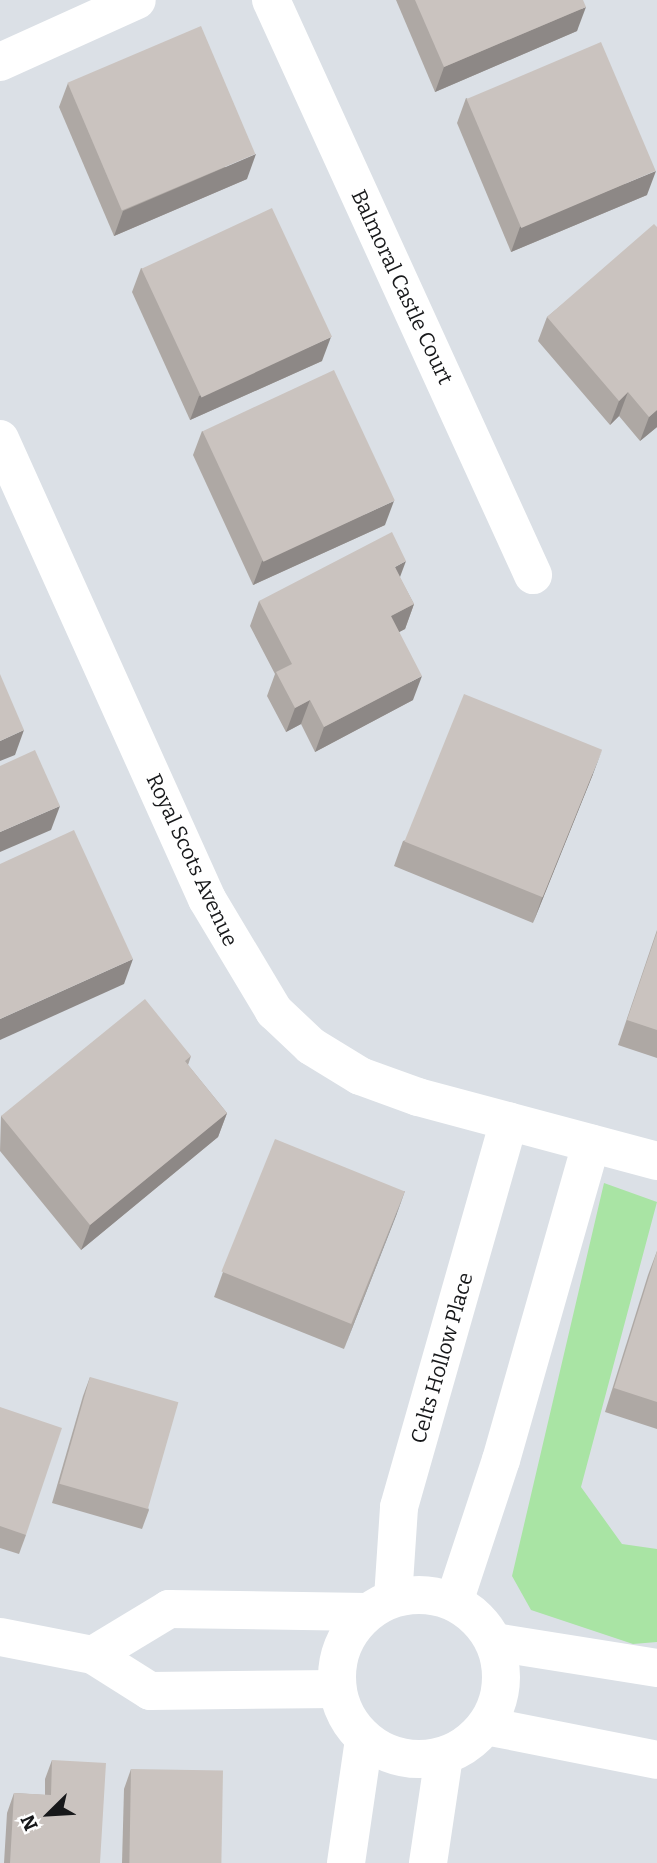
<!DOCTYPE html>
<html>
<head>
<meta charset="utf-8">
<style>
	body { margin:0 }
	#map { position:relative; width:657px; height:1863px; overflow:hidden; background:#dbe0e6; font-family:Bitter,serif }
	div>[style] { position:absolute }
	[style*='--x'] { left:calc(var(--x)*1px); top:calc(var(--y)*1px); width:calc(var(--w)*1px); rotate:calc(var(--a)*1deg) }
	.green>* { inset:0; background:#a9e4a4 }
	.minor>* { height:38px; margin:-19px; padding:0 19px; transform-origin:19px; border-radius:19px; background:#fff }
	.minor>.ring { margin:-19px; padding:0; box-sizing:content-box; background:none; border:38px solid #fff; border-radius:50% }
	.wall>* { inset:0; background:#aea8a4 }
	.shaded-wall>* { inset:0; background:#8d8886 }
	.building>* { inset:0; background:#cac3bf; transform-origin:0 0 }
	span { translate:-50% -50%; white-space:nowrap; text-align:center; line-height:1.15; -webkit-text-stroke:5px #fff; paint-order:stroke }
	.street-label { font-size:21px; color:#17181a }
	.north { position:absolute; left:14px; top:1779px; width:70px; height:70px; -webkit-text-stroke:5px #fff; paint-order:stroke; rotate:246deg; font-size:19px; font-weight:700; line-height:28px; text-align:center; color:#17181a }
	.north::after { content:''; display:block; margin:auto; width:24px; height:32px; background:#17181a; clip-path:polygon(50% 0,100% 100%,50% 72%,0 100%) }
</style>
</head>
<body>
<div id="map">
	<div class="green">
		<div style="clip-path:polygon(604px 1183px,657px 1202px,581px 1487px,622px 1544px,657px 1549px,657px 1642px,633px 1644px,531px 1610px,512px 1576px)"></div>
	</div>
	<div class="minor">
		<div style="--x:271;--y:0;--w:632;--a:65.5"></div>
		<div style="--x:0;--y:62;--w:150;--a:-24.3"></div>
		<div style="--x:0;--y:439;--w:504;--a:65.77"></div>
		<div style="--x:207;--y:899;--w:131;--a:59.1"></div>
		<div style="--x:274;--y:1011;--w:51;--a:43.4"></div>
		<div style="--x:311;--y:1046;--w:57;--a:31.5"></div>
		<div style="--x:360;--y:1076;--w:62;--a:19.9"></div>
		<div style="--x:418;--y:1097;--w:247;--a:15"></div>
		<div class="ring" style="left:337px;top:1595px;width:126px;height:126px"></div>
		<div style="--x:393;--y:1598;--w:91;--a:-86.2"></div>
		<div style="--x:399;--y:1507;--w:401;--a:-74.1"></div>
		<div style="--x:454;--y:1602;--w:150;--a:-71.7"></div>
		<div style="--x:501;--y:1460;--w:329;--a:-74.1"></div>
		<div style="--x:0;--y:1637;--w:95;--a:11"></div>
		<div style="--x:494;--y:1642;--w:165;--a:9.1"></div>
		<div style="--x:337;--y:1689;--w:187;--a:179.4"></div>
		<div style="--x:150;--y:1691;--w:67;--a:-147.7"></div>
		<div style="--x:93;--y:1655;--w:89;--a:-31.2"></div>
		<div style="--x:169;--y:1609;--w:198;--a:0.9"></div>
		<div style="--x:486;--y:1726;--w:174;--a:11.2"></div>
		<div style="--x:346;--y:1863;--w:125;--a:-81.7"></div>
		<div style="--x:428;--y:1863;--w:108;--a:-81.5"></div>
	</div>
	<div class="wall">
		<div style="clip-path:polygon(396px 0,583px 0,577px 31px,435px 92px)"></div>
		<div style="clip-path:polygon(68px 83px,247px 179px,114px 236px,59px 107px)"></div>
		<div style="clip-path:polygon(466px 98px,647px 195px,511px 252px,457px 123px)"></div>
		<div style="clip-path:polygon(657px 227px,657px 427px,640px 441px,619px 416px,610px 425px,538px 341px,547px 317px)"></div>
		<div style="clip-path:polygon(141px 268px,322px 361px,190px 420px,132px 292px)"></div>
		<div style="clip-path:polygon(202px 431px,385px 525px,253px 585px,193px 455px)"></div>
		<div style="clip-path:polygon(400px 578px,414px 604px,405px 629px,399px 632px,413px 700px,315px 752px,301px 724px,286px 732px,267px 696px,275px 674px,250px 626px,259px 601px)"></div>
		<div style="clip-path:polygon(593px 774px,533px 923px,394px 866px,403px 841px)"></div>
		<div style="clip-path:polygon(657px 930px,657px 1058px,618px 1045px)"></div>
		<div style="clip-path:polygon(191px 1056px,188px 1065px,227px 1113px,218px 1137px,81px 1250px,0 1151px,1px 1116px)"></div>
		<div style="clip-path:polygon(405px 1191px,344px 1349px,214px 1297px,223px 1272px)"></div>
		<div style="clip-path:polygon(657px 1251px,657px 1429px,605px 1412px,648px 1275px)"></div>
		<div style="clip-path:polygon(90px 1377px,149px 1510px,142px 1529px,52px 1503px,83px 1396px)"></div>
		<div style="clip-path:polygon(0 1407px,26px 1535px,19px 1554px,0 1548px)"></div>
		<div style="clip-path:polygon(52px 1760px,100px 1863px,4px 1863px,7px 1813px,14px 1793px,45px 1795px,45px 1779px)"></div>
		<div style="clip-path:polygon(131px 1769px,221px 1863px,122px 1863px,124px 1789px)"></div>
	</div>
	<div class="shaded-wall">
		<div style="clip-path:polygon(586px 7px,577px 31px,435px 92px,444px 67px)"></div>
		<div style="clip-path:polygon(256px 154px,247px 179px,114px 236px,123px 211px)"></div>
		<div style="clip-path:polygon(656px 171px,647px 195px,511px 252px,520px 227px)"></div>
		<div style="clip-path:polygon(331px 337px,322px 361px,190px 420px,199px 396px)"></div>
		<div style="clip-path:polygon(628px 392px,619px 416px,610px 425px,619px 401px)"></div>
		<div style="clip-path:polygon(657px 410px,657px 427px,640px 441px,649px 417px)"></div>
		<div style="clip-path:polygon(394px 501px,385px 525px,253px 585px,262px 561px)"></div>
		<div style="clip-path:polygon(406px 561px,397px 585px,395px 567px)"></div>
		<div style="clip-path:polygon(414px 604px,405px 629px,382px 641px,391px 616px)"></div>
		<div style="clip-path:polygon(422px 676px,413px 700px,315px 752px,324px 727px)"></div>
		<div style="clip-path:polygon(310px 700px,301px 724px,286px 732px,295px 708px)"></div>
		<div style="clip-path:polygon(24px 730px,15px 755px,0 761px,0 741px)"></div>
		<div style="clip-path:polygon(602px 750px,593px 774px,533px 923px,542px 898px)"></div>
		<div style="clip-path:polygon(60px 806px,51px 830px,0 852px,0 832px)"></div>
		<div style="clip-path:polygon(133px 959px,124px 984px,0 1040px,0 1019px)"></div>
		<div style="clip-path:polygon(227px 1113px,218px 1137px,81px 1250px,90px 1225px)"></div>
		<div style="clip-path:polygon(405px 1191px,396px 1216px,344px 1349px,353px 1325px)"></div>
	</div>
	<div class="building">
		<div style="clip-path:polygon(415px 0,583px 0,586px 7px,444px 67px)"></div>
		<div style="left:201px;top:26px;width:139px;height:145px;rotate:67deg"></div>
		<div style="left:601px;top:42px;width:140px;height:146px;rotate:67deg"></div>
		<div style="left:272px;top:208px;width:142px;height:144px;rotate:65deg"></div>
		<div style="clip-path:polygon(654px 224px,657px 227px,657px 410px,649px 417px,628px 392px,619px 401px,547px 317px)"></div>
		<div style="left:334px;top:370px;width:144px;height:145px;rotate:65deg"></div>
		<div style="clip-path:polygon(392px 532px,406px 561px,395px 567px,414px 604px,391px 616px,422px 676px,324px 727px,310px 700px,295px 708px,276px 672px,292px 664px,259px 601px)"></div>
		<div style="clip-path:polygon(0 674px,24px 730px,0 741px)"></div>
		<div style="left:464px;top:694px;width:149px;height:159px;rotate:22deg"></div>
		<div style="clip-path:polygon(35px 750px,60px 806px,0 832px,0 766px)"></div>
		<div style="clip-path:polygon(74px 830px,133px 959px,0 1019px,0 864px)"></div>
		<div style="clip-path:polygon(657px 932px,657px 1030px,627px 1020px)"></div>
		<div style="clip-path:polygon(145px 999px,191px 1056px,185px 1061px,227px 1113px,90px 1225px,1px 1116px)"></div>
		<div style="left:275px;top:1139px;width:140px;height:143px;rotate:22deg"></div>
		<div style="clip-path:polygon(657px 1251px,657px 1402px,614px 1388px)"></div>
		<div style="left:90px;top:1377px;width:92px;height:111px;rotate:16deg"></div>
		<div style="clip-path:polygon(0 1407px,62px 1428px,26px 1535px,0 1526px)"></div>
		<div style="clip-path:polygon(52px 1760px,106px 1763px,100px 1863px,10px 1863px,14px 1793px,51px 1795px)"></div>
		<div style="left:131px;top:1769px;width:92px;height:94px;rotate:1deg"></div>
	</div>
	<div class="street-label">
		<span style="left:402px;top:287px;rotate:65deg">Balmoral Castle Court</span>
		<span style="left:192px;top:860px;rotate:65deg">Royal Scots Avenue</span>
		<span style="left:442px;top:1358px;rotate:-74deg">Celts Hollow Place</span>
	</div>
	<div class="north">N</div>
</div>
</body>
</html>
